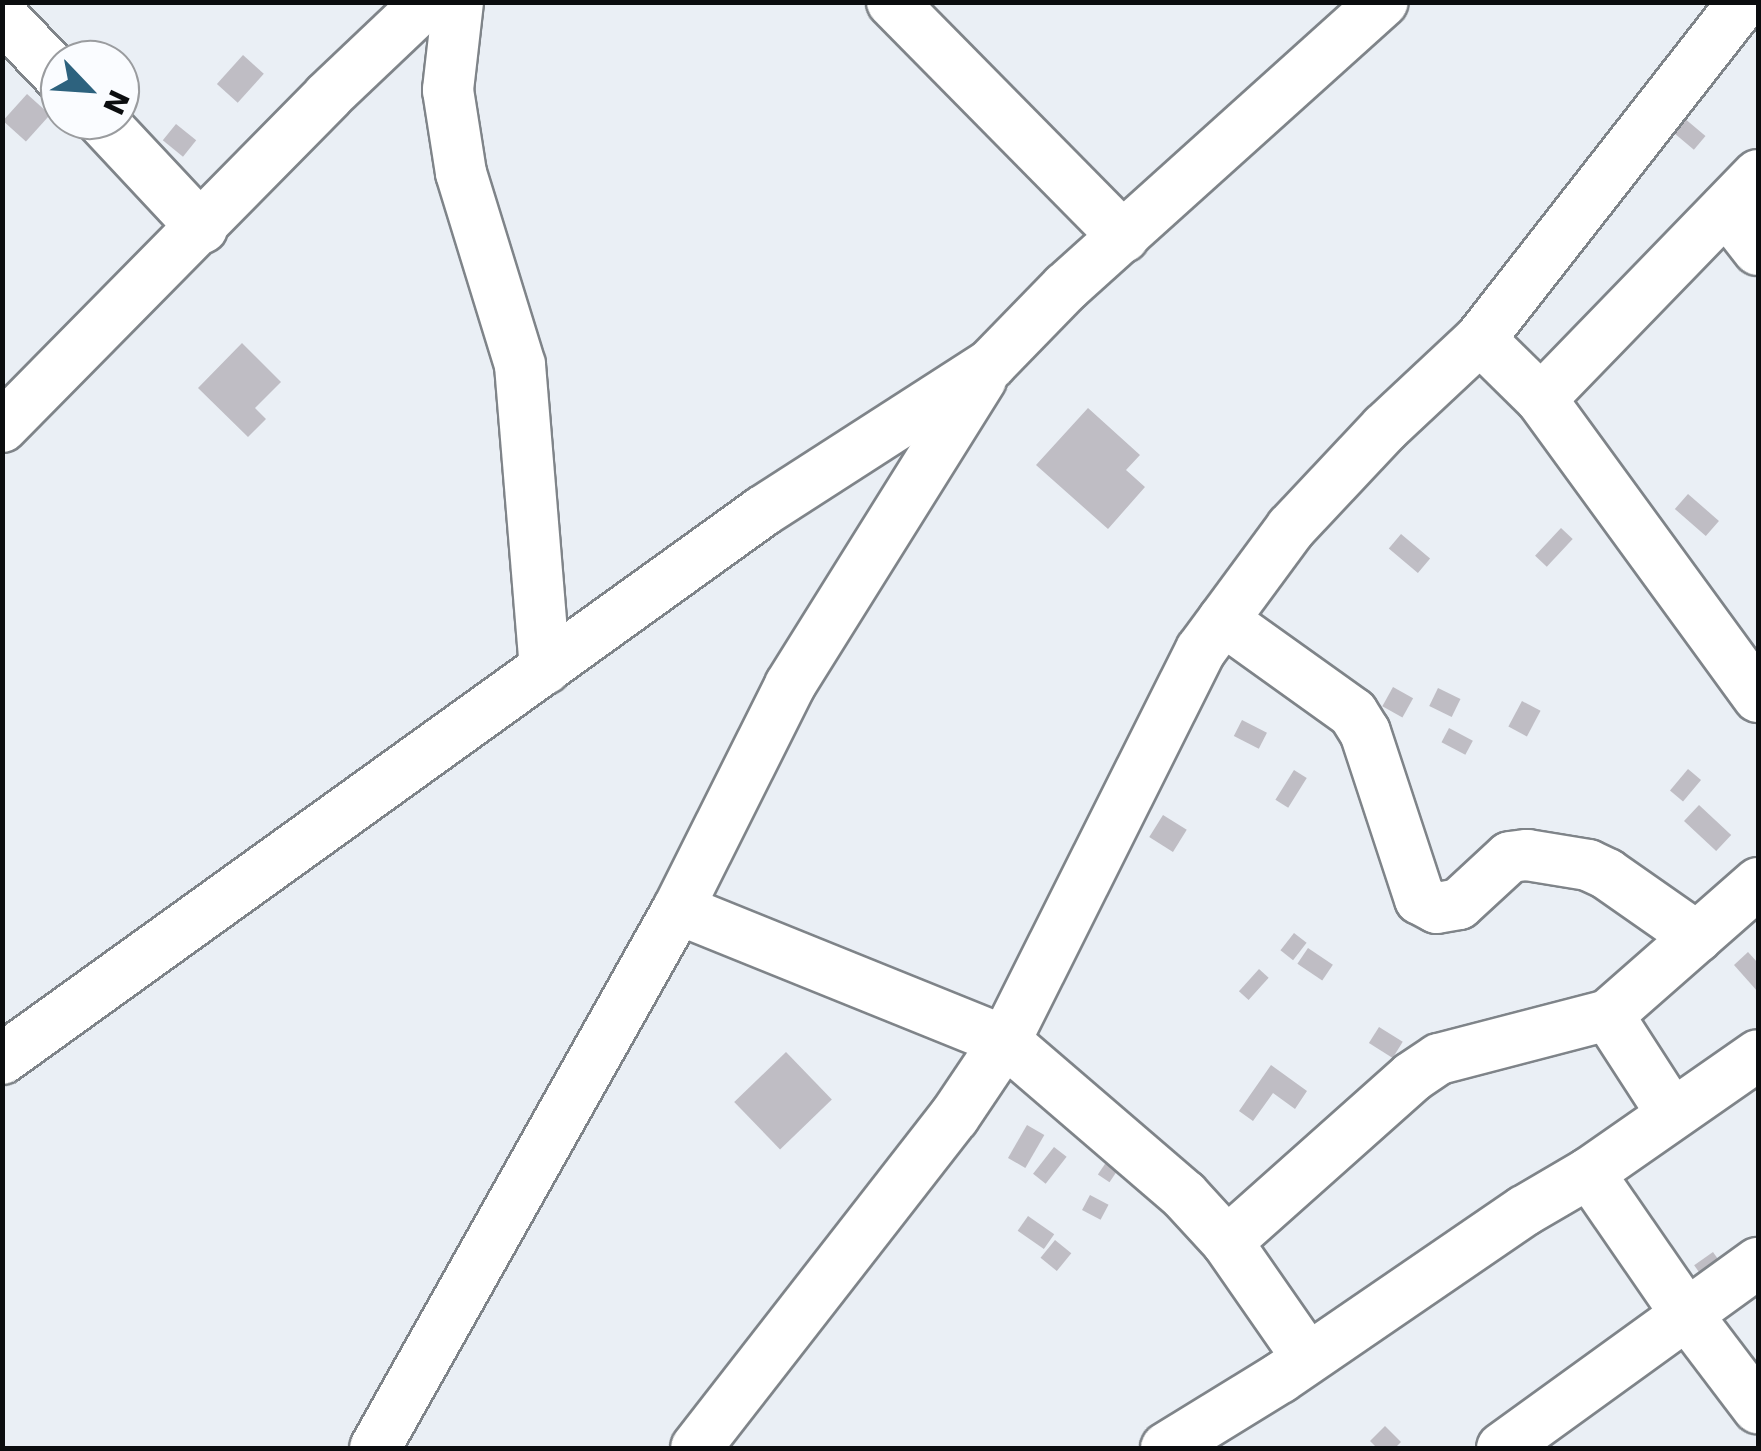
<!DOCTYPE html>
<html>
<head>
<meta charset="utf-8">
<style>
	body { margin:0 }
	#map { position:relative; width:1761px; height:1451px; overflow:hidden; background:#eaeff5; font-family:"DejaVu Sans",sans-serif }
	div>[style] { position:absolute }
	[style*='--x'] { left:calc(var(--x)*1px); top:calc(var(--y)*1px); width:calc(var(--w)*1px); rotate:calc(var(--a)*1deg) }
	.building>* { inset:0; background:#bfbdc4; transform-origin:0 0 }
	.roads { filter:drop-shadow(2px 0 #7f8489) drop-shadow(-2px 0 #7f8489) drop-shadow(0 2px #7f8489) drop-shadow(0 -2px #7f8489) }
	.minor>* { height:50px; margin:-25px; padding:0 25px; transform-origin:25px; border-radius:25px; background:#fff }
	span { translate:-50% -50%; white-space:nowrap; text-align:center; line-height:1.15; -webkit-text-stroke:10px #fafcff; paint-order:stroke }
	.frame { position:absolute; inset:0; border:5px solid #0b0d0f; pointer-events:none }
	.north { position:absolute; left:40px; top:40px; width:100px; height:100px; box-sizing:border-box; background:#fafcff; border:2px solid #9a9c9f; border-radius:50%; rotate:115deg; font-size:28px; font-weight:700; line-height:40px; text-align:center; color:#0b0d0f }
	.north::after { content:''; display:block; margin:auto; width:35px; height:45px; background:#2d627e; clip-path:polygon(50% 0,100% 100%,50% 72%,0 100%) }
</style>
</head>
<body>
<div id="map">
	<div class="building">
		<div style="left:243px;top:55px;width:28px;height:39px;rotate:42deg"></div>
		<div style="left:27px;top:94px;width:31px;height:36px;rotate:42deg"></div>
		<div style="left:1671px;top:107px;width:45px;height:18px;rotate:40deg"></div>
		<div style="left:176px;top:124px;width:26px;height:21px;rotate:39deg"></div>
		<div style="clip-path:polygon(242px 343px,281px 382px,255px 408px,266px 419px,248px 437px,198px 388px)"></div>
		<div style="clip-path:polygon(1088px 408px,1140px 455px,1126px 470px,1145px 487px,1108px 529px,1036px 465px)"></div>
		<div style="left:1688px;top:494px;width:41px;height:20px;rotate:41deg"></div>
		<div style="left:1561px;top:528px;width:16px;height:38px;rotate:43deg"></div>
		<div style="left:1401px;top:534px;width:38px;height:19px;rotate:40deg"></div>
		<div style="left:1393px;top:687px;width:23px;height:22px;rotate:29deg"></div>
		<div style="left:1438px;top:688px;width:25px;height:20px;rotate:26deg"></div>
		<div style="left:1522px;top:701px;width:21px;height:29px;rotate:28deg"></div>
		<div style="left:1242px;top:720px;width:28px;height:18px;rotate:27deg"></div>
		<div style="left:1449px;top:728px;width:27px;height:16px;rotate:28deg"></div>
		<div style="left:1688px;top:769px;width:17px;height:28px;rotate:40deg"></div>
		<div style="left:1294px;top:770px;width:15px;height:35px;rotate:32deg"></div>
		<div style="left:1699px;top:805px;width:44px;height:22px;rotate:43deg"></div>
		<div style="left:1163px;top:815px;width:28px;height:26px;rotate:32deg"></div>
		<div style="left:1294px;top:933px;width:16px;height:22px;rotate:38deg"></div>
		<div style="left:1308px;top:948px;width:30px;height:19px;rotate:34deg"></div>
		<div style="clip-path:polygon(1748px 952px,1758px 963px,1758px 992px,1734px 965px)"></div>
		<div style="left:1259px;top:969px;width:13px;height:30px;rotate:42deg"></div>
		<div style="left:1379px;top:1027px;width:28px;height:19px;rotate:32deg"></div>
		<div style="left:786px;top:1052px;width:66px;height:72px;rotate:46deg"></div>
		<div style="clip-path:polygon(1271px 1065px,1307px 1091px,1295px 1109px,1273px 1093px,1253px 1121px,1239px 1111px)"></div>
		<div style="left:1027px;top:1125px;width:20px;height:38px;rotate:30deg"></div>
		<div style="left:1054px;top:1147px;width:16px;height:34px;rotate:38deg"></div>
		<div style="left:1113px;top:1152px;width:14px;height:27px;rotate:34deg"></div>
		<div style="left:1090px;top:1195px;width:21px;height:17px;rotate:28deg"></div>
		<div style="left:1028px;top:1216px;width:32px;height:18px;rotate:35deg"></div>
		<div style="left:1055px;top:1240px;width:21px;height:23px;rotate:39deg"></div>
		<div style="left:1713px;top:1252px;width:19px;height:23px;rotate:55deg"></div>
		<div style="clip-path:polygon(1385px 1426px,1401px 1442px,1395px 1448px,1377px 1448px,1370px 1441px)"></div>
	</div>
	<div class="roads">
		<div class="minor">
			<div style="--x:458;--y:2;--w:89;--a:96.5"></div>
			<div style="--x:448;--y:90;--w:84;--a:81.1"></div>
			<div style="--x:461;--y:173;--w:201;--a:72.9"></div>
			<div style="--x:520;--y:365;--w:305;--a:85.3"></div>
			<div style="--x:892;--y:2;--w:330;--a:45.4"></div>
			<div style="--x:2;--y:16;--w:84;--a:46.4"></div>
			<div style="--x:101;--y:120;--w:148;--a:46.9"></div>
			<div style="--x:1726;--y:209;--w:52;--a:52"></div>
			<div style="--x:1480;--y:339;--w:86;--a:44.5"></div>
			<div style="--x:1541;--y:399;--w:369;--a:53.9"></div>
			<div style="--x:1541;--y:399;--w:312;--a:-45.9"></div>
			<div style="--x:2;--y:427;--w:465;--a:-45.4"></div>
			<div style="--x:328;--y:96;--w:137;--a:-43.5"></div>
			<div style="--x:1223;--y:620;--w:160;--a:35.6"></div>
			<div style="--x:1353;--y:713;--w:22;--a:58"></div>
			<div style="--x:1365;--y:732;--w:176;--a:71.8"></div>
			<div style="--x:1420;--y:899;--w:19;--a:28"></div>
			<div style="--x:1437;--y:908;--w:22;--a:-10"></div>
			<div style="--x:1459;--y:904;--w:69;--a:-42.7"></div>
			<div style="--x:1510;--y:857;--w:17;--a:-7"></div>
			<div style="--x:1527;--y:855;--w:62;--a:9.3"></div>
			<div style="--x:1588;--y:865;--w:21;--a:25"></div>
			<div style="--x:1607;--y:874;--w:110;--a:35"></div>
			<div style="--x:678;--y:909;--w:353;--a:22"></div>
			<div style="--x:1005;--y:1041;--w:236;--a:40.7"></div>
			<div style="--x:1184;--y:1195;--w:64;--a:47.5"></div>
			<div style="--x:1227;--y:1242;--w:140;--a:55.2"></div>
			<div style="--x:2;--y:1059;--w:938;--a:-35.76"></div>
			<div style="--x:763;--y:511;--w:271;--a:-32.8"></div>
			<div style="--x:991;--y:364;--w:107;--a:-45.8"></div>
			<div style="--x:1066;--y:287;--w:426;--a:-42"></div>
			<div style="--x:1672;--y:1114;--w:118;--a:-122.9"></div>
			<div style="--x:1608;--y:1015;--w:200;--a:-41.3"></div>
			<div style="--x:1589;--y:1173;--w:169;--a:55.4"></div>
			<div style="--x:1685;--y:1312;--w:121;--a:52.8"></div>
			<div style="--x:1227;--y:1242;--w:248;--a:-41.7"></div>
			<div style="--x:1412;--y:1077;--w:32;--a:-34"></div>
			<div style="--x:1439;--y:1059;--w:175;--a:-14.6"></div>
			<div style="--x:375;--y:1448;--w:618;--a:-60.66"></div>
			<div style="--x:678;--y:909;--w:250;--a:-63.4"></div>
			<div style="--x:790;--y:685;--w:361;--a:-58"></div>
			<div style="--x:696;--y:1448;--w:420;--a:-52.1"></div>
			<div style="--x:954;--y:1117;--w:92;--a:-56.1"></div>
			<div style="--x:1005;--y:1041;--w:437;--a:-63.4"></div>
			<div style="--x:1201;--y:650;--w:152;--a:-53.6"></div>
			<div style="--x:1291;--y:528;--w:137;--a:-46.8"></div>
			<div style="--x:1385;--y:428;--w:130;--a:-43.1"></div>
			<div style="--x:1480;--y:339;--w:427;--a:-52"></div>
			<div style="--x:1166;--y:1448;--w:134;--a:-31.6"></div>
			<div style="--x:1280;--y:1378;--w:296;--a:-34.4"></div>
			<div style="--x:1524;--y:1211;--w:75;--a:-30.3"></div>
			<div style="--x:1589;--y:1173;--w:206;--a:-34.9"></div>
			<div style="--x:1502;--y:1448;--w:316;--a:-35.9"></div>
		</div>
	</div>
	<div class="frame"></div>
	<div class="north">N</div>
</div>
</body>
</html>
